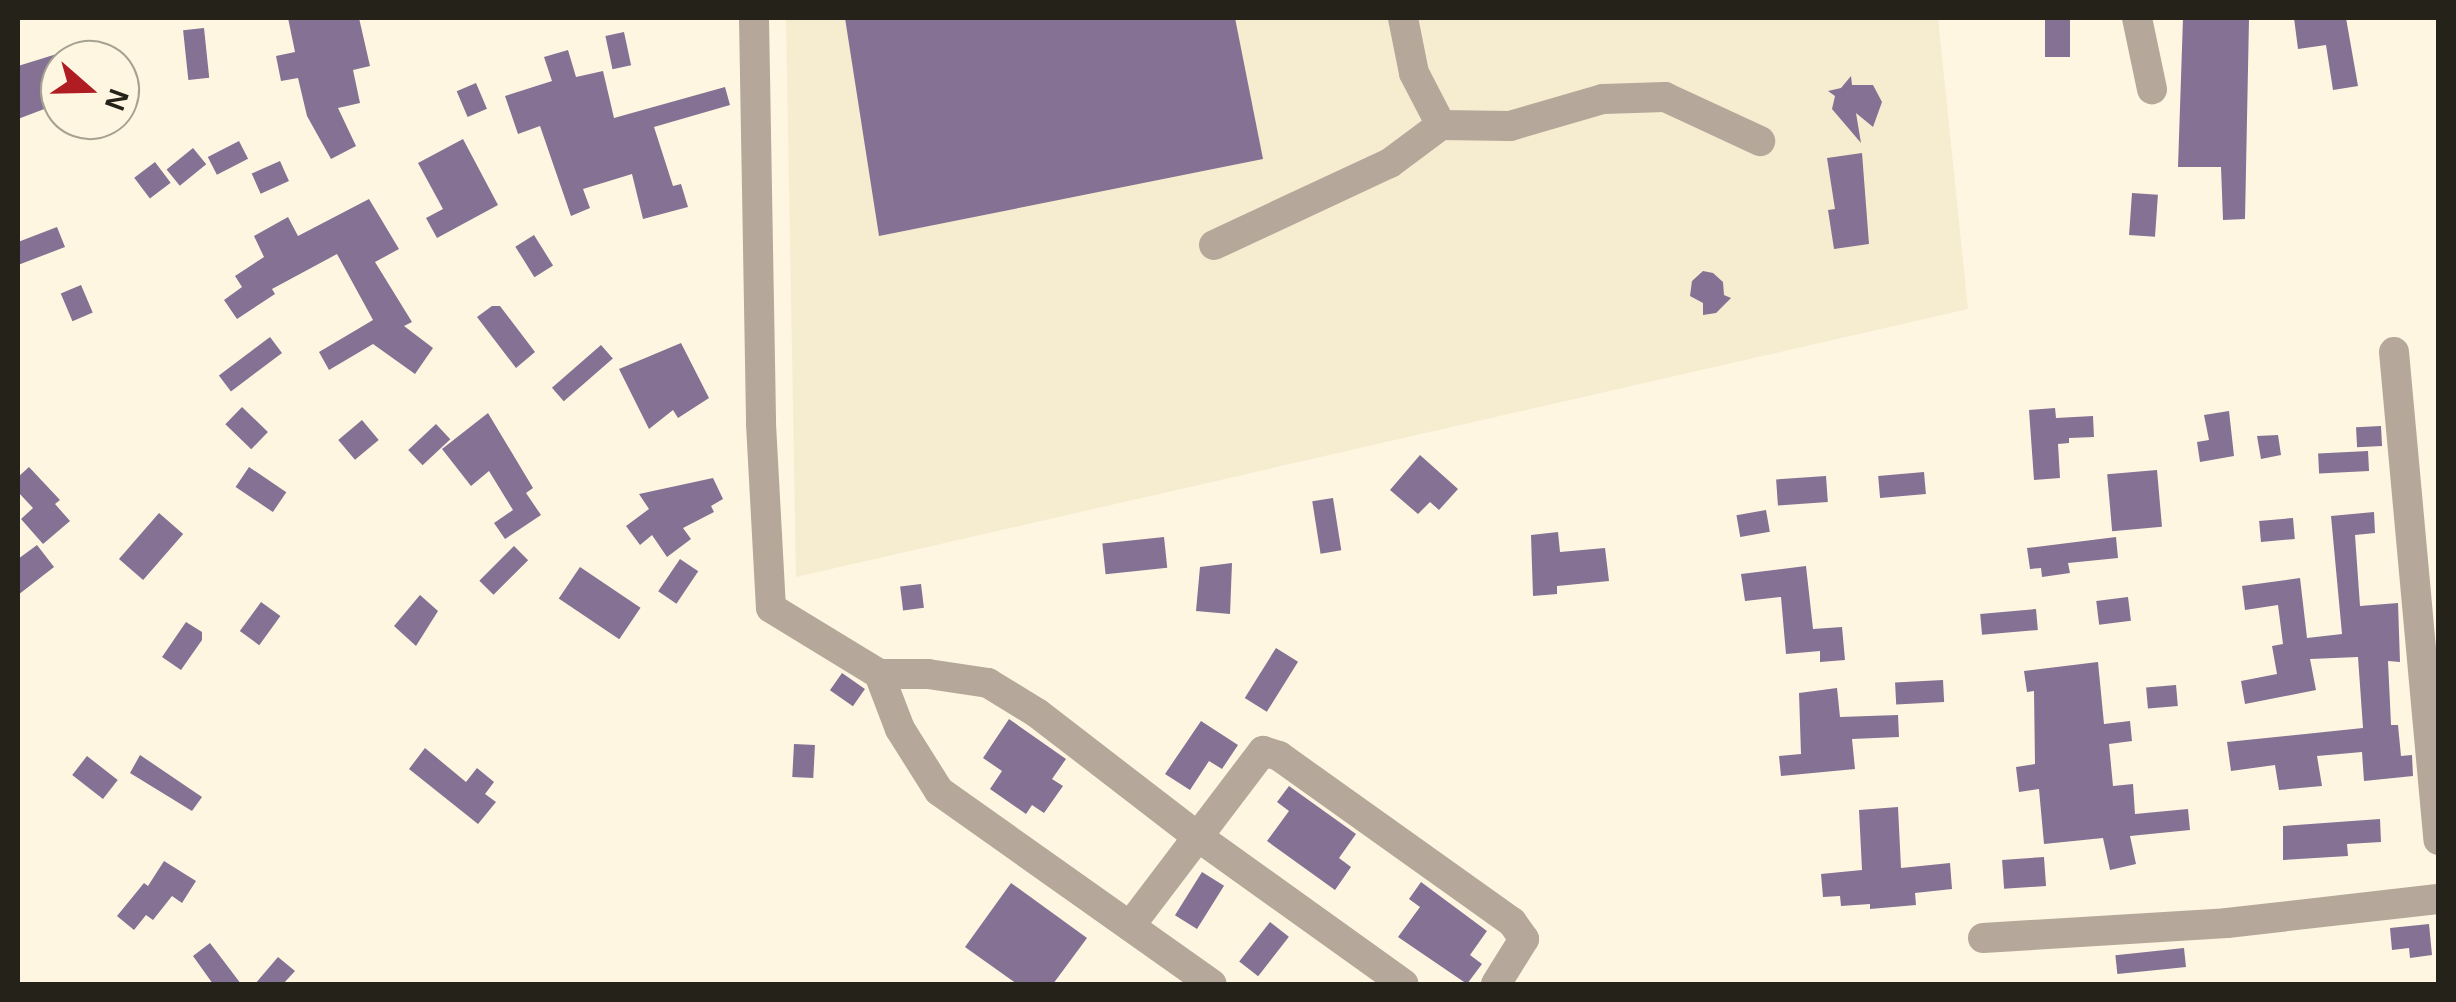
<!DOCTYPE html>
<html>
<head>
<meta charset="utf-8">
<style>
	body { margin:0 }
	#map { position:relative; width:2456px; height:1002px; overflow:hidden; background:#fef6e1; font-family:Arial,sans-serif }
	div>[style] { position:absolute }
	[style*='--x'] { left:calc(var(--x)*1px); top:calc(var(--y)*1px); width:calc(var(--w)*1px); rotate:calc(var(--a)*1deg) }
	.built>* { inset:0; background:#f6ecd0 }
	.building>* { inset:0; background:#847193; transform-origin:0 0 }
	.minor>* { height:30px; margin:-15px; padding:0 15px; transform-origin:15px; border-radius:15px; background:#b5a799 }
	span { translate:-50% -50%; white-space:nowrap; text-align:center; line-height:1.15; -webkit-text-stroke:10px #fef6e1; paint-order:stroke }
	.frame { position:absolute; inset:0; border:20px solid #25221a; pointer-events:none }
	.north { position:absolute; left:40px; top:40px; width:100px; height:100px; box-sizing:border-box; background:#fef6e1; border:2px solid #a7a191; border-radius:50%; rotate:110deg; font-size:28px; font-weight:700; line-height:40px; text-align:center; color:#25221a }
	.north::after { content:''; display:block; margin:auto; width:35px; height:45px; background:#af1d23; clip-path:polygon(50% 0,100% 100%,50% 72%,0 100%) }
</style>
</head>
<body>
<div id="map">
	<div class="built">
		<div style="clip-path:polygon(786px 18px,1938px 18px,1968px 309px,796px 577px)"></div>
	</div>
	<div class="building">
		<div style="clip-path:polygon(288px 18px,359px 18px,370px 66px,353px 70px,360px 103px,338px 108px,356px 146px,331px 159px,307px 116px,298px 78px,281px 81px,276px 56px,295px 52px)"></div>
		<div style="clip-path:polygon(845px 18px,1235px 18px,1263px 159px,879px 236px)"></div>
		<div style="left:2045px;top:18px;width:25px;height:39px"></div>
		<div style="clip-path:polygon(2183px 18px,2249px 19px,2245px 219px,2223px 220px,2221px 167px,2178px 167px)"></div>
		<div style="clip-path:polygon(2294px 18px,2346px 18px,2358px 86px,2333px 90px,2326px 45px,2298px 49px)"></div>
		<div style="left:204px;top:28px;width:50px;height:21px;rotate:84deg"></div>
		<div style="left:624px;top:32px;width:34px;height:19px;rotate:78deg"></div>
		<div style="clip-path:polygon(568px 50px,576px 77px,603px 71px,614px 118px,725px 87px,730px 105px,654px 127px,673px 186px,681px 184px,688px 207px,643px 219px,632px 174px,583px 189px,590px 208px,571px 216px,540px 126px,518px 134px,505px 96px,552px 81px,544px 57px)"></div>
		<div style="clip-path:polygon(60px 53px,60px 103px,18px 119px,18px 66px)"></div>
		<div style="clip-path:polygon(1851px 76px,1852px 85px,1873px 85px,1882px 102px,1873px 127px,1856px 113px,1861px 143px,1832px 109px,1835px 96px,1828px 91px,1841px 88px)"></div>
		<div style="left:476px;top:83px;width:28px;height:21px;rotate:67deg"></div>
		<div style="clip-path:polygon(463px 139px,498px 205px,437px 238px,426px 218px,443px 209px,418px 163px)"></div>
		<div style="left:239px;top:141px;width:20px;height:35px;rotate:63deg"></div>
		<div style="left:193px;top:148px;width:21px;height:34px;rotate:51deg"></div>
		<div style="clip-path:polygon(1862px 153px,1869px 244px,1834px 249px,1828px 210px,1835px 209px,1827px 158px)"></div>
		<div style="left:280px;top:161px;width:22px;height:31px;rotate:66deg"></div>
		<div style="left:155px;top:162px;width:26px;height:26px;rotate:53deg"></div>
		<div style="left:2132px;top:193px;width:26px;height:42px;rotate:4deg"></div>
		<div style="clip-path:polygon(369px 199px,399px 249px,375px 262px,412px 322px,404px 326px,433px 348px,415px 374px,373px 344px,329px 370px,319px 352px,373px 320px,337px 254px,272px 289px,275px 294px,237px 319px,224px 300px,242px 287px,235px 276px,264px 257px,254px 236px,288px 217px,298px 236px)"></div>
		<div style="clip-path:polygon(57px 227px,65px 247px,18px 265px,18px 242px)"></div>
		<div style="left:534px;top:235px;width:36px;height:22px;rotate:58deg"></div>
		<div style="clip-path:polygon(1703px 271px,1713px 273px,1723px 282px,1724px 295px,1731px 298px,1716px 313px,1703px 315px,1703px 303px,1690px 296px,1692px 281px)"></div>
		<div style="left:81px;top:285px;width:30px;height:22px;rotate:67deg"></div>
		<div style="clip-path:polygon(492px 306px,500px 306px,535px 352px,516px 368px,477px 317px)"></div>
		<div style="left:270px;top:337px;width:20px;height:64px;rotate:53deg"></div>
		<div style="clip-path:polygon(681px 343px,709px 398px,678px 418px,673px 410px,649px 429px,619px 369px)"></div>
		<div style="left:601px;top:345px;width:18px;height:65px;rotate:49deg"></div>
		<div style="left:242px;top:407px;width:36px;height:24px;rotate:44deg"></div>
		<div style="clip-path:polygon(2055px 408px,2056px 418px,2093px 416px,2094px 437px,2069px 438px,2069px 443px,2058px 444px,2060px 478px,2034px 480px,2029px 410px)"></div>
		<div style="clip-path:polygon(2229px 411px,2234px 456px,2200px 462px,2197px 442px,2209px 440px,2204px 415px)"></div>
		<div style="clip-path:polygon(488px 413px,533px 488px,526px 493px,541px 515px,505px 539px,494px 523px,513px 510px,489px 471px,471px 486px,442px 449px)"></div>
		<div style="left:362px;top:420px;width:26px;height:31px;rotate:50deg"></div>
		<div style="left:436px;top:424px;width:21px;height:38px;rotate:47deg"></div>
		<div style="left:2381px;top:426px;width:20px;height:25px;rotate:87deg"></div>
		<div style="clip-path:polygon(2278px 435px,2281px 455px,2261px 459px,2257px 436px)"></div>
		<div style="left:2368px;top:451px;width:20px;height:50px;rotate:87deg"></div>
		<div style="clip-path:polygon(1420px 455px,1458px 489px,1439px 510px,1430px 502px,1418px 514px,1390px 490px)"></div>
		<div style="clip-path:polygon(29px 467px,60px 500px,55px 504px,70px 521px,43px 544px,21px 519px,33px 508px,18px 492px,18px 477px)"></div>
		<div style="left:249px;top:467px;width:45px;height:24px;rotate:34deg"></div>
		<div style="left:2157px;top:470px;width:57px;height:50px;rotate:85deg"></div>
		<div style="left:1924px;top:472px;width:22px;height:46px;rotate:85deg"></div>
		<div style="left:1826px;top:476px;width:26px;height:50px;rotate:86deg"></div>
		<div style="clip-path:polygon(713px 478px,723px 499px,711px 506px,714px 512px,683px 528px,691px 539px,667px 557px,652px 535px,640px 545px,626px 526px,649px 509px,639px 494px)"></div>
		<div style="left:1333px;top:498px;width:53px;height:21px;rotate:81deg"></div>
		<div style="left:1766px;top:510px;width:22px;height:30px;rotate:80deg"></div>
		<div style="clip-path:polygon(2374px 512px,2375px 533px,2355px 535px,2360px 606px,2398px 603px,2400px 662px,2388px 661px,2391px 725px,2398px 725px,2401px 756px,2412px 755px,2413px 776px,2364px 781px,2362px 752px,2317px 756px,2322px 786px,2279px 790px,2275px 765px,2231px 771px,2227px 742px,2363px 728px,2358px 657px,2310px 659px,2316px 690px,2245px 704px,2241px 681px,2277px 674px,2272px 646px,2283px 644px,2278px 605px,2245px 610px,2242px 586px,2300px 578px,2307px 638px,2342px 634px,2331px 516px)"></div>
		<div style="left:159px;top:513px;width:32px;height:61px;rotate:41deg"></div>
		<div style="left:2293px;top:518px;width:21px;height:34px;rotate:85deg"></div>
		<div style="clip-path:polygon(1558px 532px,1560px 552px,1605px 548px,1609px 581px,1557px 586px,1557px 594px,1533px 596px,1531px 535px)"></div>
		<div style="left:1164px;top:537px;width:31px;height:62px;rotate:84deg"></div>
		<div style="clip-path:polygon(2116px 537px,2118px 558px,2068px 563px,2070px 573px,2042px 577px,2041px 568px,2030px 569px,2027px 548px)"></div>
		<div style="clip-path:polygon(37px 545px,54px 567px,18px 595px,18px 559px)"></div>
		<div style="left:514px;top:546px;width:20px;height:49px;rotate:45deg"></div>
		<div style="left:680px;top:559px;width:22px;height:39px;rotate:34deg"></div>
		<div style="clip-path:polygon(1232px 563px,1230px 614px,1196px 611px,1200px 567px)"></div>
		<div style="clip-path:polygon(1806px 566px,1813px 629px,1842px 627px,1845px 660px,1820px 662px,1820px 651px,1786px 654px,1781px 597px,1745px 601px,1741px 574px)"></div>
		<div style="left:580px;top:567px;width:73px;height:38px;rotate:34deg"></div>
		<div style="left:921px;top:584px;width:24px;height:21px;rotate:83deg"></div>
		<div style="clip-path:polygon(420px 595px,438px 611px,416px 646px,394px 626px)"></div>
		<div style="left:2128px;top:597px;width:24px;height:32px;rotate:83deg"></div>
		<div style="left:261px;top:602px;width:24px;height:36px;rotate:36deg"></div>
		<div style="left:2036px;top:609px;width:21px;height:56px;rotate:85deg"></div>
		<div style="clip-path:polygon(186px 622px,202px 632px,202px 640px,181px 670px,162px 657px)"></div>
		<div style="left:1276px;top:648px;width:26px;height:59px;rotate:32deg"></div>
		<div style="clip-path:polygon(2098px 662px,2104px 724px,2130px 721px,2132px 741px,2109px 744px,2113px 786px,2133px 784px,2135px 814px,2188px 809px,2190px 830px,2130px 836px,2136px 864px,2110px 870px,2103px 838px,2044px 844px,2039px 789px,2019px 792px,2016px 767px,2035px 764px,2034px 691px,2027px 692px,2024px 671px)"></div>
		<div style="left:842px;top:673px;width:28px;height:21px;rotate:35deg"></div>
		<div style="left:1943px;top:680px;width:22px;height:48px;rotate:87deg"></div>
		<div style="left:2176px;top:685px;width:21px;height:30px;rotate:85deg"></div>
		<div style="clip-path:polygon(1837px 688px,1840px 717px,1898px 715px,1899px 737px,1852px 739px,1855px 769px,1781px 776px,1779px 756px,1801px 754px,1799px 693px)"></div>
		<div style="clip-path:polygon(1009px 719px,1066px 759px,1052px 779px,1063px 786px,1044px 813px,1032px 805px,1026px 814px,990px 789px,1002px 771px,983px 758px)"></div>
		<div style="clip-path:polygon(1201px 721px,1238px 745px,1222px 769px,1209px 761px,1190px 790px,1165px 774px)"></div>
		<div style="left:794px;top:744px;width:21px;height:33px;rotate:3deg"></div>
		<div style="clip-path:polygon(425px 748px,466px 782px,477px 768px,494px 782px,485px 794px,496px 802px,478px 824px,409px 769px)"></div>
		<div style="clip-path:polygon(140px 755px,202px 797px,192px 811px,130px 773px)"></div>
		<div style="left:87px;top:756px;width:39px;height:24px;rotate:38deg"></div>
		<div style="clip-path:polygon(1289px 786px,1356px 834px,1339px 858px,1351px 867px,1335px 890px,1267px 841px,1289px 811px,1277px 802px)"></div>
		<div style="clip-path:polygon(1898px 807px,1901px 868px,1950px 863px,1952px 889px,1915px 893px,1916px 905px,1870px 909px,1870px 904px,1841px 906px,1840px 896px,1823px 897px,1821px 874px,1862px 870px,1859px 810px)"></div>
		<div style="clip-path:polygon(2380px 819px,2381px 842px,2347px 844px,2348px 856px,2283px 860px,2283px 826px)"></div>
		<div style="left:2044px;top:857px;width:29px;height:42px;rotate:86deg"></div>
		<div style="clip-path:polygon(164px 861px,196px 881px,182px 903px,172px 896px,153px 920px,146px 915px,134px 930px,117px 916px,144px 883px,148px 886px)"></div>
		<div style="left:1202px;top:872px;width:26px;height:51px;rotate:32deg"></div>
		<div style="clip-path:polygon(1421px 882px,1487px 931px,1470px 955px,1482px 964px,1467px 984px,1398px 937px,1420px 907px,1409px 899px)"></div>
		<div style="clip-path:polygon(1011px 883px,1087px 938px,1053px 984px,1017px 984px,965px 947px)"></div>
		<div style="left:1270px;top:922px;width:24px;height:50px;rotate:38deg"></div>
		<div style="clip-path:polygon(2429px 924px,2432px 955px,2410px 958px,2409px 948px,2392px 950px,2390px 928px)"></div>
		<div style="clip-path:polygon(210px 943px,241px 984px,213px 984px,193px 956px)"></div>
		<div style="left:2184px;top:948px;width:19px;height:69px;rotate:84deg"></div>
		<div style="clip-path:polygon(278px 957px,295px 971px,283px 984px,255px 984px)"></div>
	</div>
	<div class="minor">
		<div style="--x:754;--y:18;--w:406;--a:89"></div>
		<div style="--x:761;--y:424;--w:184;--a:86.9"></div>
		<div style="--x:771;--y:608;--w:127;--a:31.4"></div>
		<div style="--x:879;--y:674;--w:59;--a:69.1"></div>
		<div style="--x:900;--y:729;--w:73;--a:57.8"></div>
		<div style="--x:939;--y:791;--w:334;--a:35.3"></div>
		<div style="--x:1403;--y:18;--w:56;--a:78.7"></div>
		<div style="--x:1414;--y:73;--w:59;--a:62.6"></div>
		<div style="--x:2137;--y:18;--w:73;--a:78.1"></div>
		<div style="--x:1214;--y:245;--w:194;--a:-25"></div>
		<div style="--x:1390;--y:163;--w:64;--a:-36.7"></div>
		<div style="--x:1441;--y:125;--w:69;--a:0.8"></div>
		<div style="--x:1510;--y:126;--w:97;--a:-16.2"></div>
		<div style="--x:1603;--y:99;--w:62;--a:-1.8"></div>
		<div style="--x:1665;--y:97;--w:105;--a:24.9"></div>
		<div style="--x:2394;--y:352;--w:490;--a:84.8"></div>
		<div style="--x:879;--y:674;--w:49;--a:0"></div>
		<div style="--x:928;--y:674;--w:61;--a:8.5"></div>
		<div style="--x:988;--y:683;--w:57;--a:31.5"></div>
		<div style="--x:1037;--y:713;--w:202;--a:37.6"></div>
		<div style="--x:1197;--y:836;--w:254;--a:35.6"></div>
		<div style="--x:1130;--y:926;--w:220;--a:-52.8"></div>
		<div style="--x:1263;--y:751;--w:17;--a:17"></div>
		<div style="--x:1279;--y:756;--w:286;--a:35.5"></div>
		<div style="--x:1512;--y:922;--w:21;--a:55"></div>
		<div style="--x:1524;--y:939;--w:53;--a:121.9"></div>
		<div style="--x:1983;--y:938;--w:244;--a:-3.5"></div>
		<div style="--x:2227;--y:923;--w:212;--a:-6.5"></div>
	</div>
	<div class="frame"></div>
	<div class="north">N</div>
</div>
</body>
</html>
